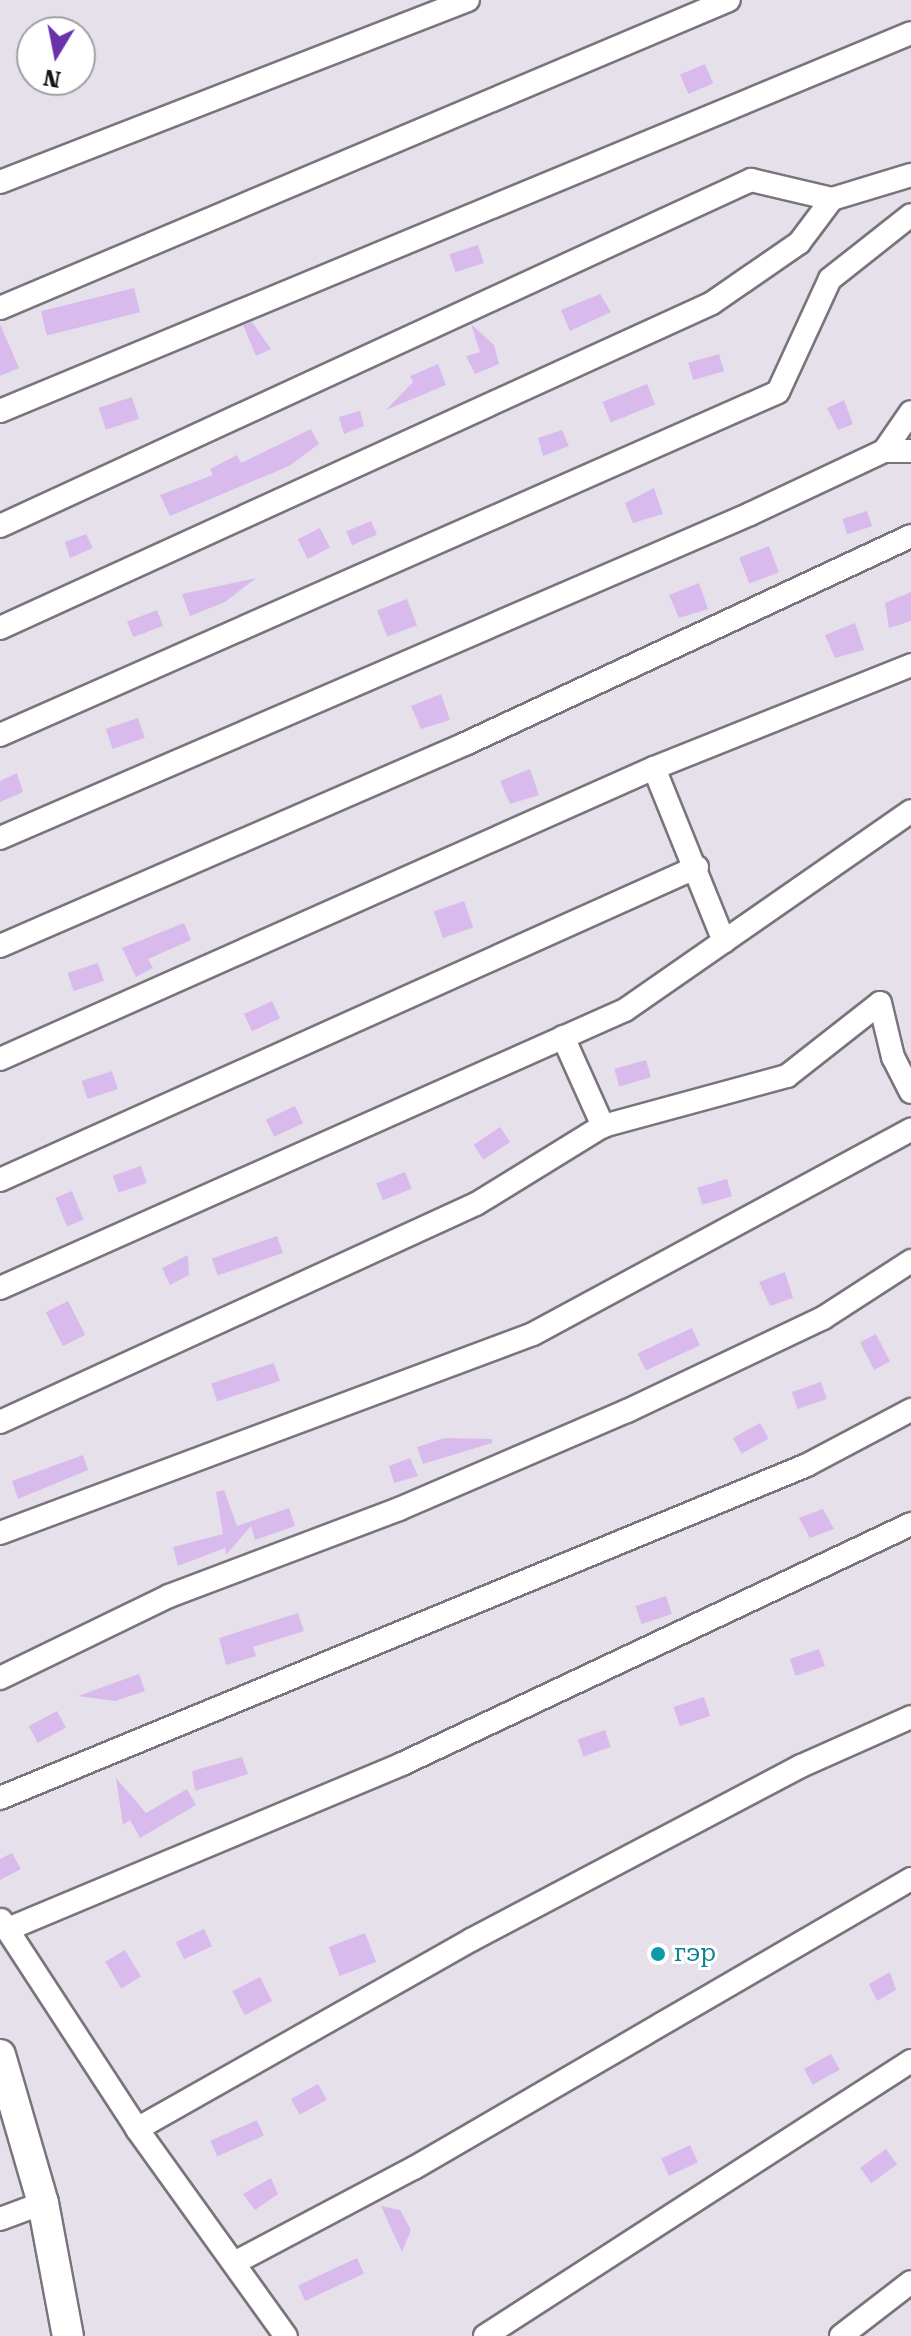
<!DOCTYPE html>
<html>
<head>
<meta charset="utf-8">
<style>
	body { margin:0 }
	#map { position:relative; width:911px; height:2336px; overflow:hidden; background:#e6e0ea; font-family:"Roboto Serif",serif }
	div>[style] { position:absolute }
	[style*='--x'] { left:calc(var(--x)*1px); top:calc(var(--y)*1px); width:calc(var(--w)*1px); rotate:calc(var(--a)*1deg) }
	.building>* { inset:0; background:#d9baec; transform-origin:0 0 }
	.roads { filter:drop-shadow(2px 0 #79747d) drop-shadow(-2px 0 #79747d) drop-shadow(0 2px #79747d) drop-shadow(0 -2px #79747d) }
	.street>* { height:22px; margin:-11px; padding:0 11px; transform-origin:11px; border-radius:11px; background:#fff }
	.secondary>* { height:30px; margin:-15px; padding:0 15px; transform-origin:15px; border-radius:15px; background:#fff }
	.dots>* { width:22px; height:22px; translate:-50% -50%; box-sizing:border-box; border:4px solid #fff; border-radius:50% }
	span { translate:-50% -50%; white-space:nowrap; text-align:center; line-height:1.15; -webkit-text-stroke:6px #fff; paint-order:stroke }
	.culture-label { font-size:24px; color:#0d838f }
	.left { translate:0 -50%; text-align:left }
	.north { position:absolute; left:16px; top:16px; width:80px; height:80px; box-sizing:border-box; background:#fff; border:2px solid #a2a1a2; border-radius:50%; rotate:190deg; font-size:22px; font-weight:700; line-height:32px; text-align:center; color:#161417 }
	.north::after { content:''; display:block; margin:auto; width:28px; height:36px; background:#6a33aa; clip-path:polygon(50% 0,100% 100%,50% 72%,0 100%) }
</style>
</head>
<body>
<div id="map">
	<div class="building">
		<div style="left:705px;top:64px;width:21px;height:27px;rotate:67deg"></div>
		<div style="left:478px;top:245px;width:19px;height:30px;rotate:72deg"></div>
		<div style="left:134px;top:288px;width:25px;height:96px;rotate:76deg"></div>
		<div style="clip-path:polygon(600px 294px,611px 312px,570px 331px,561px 310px)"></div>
		<div style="clip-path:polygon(252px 322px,271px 349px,256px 356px,243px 325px)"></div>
		<div style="clip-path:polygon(0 324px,19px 368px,0 376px)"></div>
		<div style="clip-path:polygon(471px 324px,494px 345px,499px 364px,475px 374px,466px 356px,480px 352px)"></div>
		<div style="left:719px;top:354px;width:18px;height:32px;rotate:74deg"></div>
		<div style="clip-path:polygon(438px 364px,446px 385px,386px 410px,413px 382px,410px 376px)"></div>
		<div style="left:647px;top:384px;width:22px;height:48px;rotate:68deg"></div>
		<div style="left:132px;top:397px;width:23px;height:35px;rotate:72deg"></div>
		<div style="clip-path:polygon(844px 400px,853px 424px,838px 430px,827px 408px)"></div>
		<div style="clip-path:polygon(360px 411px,364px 426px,344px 434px,339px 417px)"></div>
		<div style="clip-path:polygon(311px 429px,319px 444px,289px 466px,170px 516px,160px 495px,213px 475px,210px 469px,237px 455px,241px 463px)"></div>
		<div style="clip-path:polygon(562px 430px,569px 446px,543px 456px,538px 438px)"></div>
		<div style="clip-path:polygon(654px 488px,663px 514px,633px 523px,625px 503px)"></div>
		<div style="left:867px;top:511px;width:16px;height:26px;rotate:72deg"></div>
		<div style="left:371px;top:521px;width:15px;height:27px;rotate:67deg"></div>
		<div style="left:320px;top:528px;width:22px;height:25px;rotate:63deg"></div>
		<div style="clip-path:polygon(86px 534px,93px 548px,70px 558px,65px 542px)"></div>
		<div style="left:769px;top:546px;width:28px;height:32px;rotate:69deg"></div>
		<div style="clip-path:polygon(256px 578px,225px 602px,190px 616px,182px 594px)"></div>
		<div style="clip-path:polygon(699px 583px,708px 609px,679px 618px,669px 595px)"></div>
		<div style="clip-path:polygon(911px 592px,911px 621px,889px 628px,885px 603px)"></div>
		<div style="left:407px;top:599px;width:28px;height:32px;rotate:69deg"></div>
		<div style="left:157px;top:610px;width:17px;height:32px;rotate:69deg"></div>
		<div style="clip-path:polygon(855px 623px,864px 650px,835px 658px,825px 635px)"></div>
		<div style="clip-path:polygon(441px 694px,450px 720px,421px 729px,411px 706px)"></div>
		<div style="left:138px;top:718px;width:21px;height:34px;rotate:71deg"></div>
		<div style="clip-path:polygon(530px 769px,539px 795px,510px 804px,500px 781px)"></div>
		<div style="clip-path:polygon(17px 773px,23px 792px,0 802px,0 781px)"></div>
		<div style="left:464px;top:901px;width:28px;height:32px;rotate:71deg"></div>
		<div style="clip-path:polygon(184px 923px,191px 940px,148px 959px,153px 968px,136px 977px,122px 948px)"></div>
		<div style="left:98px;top:963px;width:19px;height:32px;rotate:72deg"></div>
		<div style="left:272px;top:1001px;width:19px;height:31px;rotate:65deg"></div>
		<div style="left:646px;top:1060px;width:18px;height:33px;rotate:74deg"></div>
		<div style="left:112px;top:1071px;width:19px;height:32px;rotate:72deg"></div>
		<div style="left:295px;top:1106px;width:19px;height:32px;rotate:65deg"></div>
		<div style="left:500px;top:1127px;width:18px;height:32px;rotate:56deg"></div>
		<div style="left:141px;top:1166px;width:18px;height:30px;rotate:71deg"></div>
		<div style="left:405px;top:1172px;width:18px;height:31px;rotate:68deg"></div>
		<div style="left:727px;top:1179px;width:18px;height:31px;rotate:74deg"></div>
		<div style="left:72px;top:1191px;width:31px;height:18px;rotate:68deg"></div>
		<div style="left:277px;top:1236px;width:18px;height:69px;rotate:71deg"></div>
		<div style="clip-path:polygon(188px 1255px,189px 1275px,170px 1285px,162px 1268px)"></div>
		<div style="clip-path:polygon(785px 1272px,793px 1298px,770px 1306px,759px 1282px)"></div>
		<div style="left:68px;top:1301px;width:38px;height:25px;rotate:63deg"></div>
		<div style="left:692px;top:1328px;width:19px;height:60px;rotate:65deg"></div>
		<div style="left:876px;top:1334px;width:31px;height:18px;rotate:63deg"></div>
		<div style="left:274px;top:1363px;width:19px;height:66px;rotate:72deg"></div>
		<div style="left:821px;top:1382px;width:18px;height:31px;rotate:71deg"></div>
		<div style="left:760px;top:1423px;width:18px;height:31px;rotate:61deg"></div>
		<div style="clip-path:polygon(445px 1438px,492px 1439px,492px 1443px,423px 1464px,417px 1447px)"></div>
		<div style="clip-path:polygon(83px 1455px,88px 1470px,18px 1499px,12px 1481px)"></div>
		<div style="clip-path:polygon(410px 1458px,418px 1476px,394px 1483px,389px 1466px)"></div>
		<div style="clip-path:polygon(224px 1490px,237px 1526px,289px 1508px,295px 1526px,255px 1540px,251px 1526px,226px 1555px,225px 1548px,178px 1566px,173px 1547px,223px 1534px,216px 1492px)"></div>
		<div style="clip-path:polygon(823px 1509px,834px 1529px,810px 1538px,799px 1518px)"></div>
		<div style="left:666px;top:1596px;width:19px;height:32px;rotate:72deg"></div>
		<div style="clip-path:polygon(298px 1613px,304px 1631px,253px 1647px,256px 1656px,226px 1665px,219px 1638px)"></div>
		<div style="left:819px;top:1649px;width:18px;height:31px;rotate:71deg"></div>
		<div style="clip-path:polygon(139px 1674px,145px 1691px,115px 1701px,78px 1696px)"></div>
		<div style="left:704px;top:1697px;width:20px;height:32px;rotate:72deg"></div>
		<div style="left:57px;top:1711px;width:19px;height:32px;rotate:62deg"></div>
		<div style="left:605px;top:1730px;width:18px;height:29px;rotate:71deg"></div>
		<div style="clip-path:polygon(242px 1757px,248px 1774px,195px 1791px,192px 1771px)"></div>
		<div style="clip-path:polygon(116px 1778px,146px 1813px,187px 1789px,196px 1805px,140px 1838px,130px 1820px,123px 1825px)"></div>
		<div style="clip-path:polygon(12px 1853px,21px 1869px,0 1880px,0 1859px)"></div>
		<div style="left:204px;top:1929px;width:19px;height:31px;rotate:65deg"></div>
		<div style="left:365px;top:1933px;width:31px;height:39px;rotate:69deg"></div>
		<div style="left:125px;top:1950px;width:31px;height:23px;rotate:59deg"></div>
		<div style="clip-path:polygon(890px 1972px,896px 1990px,877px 2001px,869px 1984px)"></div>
		<div style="left:260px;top:1977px;width:27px;height:31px;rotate:63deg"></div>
		<div style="left:831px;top:2054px;width:18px;height:31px;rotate:61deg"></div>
		<div style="left:318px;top:2084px;width:18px;height:31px;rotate:61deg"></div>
		<div style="left:257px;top:2120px;width:17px;height:51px;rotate:66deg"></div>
		<div style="left:690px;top:2145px;width:19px;height:32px;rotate:65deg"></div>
		<div style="left:886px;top:2149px;width:19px;height:32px;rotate:54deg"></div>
		<div style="clip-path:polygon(271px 2178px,278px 2194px,255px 2210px,243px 2194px)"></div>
		<div style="clip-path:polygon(381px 2206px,400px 2210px,411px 2230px,402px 2252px)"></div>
		<div style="left:357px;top:2258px;width:17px;height:65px;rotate:65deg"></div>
	</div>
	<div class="roads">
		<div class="street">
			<div style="--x:0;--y:182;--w:502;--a:-21.25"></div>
			<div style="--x:0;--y:308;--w:791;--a:-22.9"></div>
			<div style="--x:0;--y:411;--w:986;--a:-22.53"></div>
			<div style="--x:884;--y:451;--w:27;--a:0"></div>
			<div style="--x:0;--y:526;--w:827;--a:-24.74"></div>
			<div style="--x:751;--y:180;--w:83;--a:13.2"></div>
			<div style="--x:832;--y:199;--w:83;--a:-16.9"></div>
			<div style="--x:0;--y:628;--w:783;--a:-24.53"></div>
			<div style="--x:712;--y:303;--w:106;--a:-34.6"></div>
			<div style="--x:799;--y:243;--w:55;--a:-53.1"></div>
			<div style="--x:0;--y:735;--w:850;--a:-23.79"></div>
			<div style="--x:778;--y:392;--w:124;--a:-65.3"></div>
			<div style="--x:830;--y:279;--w:103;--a:-38.3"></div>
			<div style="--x:654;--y:768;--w:187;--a:68"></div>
			<div style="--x:0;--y:838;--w:817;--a:-23.36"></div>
			<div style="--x:750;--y:514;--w:148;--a:-25.2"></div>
			<div style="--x:884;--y:451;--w:47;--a:-55.3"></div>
			<div style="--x:0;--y:946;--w:507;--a:-23.48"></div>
			<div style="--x:465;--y:744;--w:492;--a:-25"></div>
			<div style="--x:563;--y:1037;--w:98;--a:65.8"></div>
			<div style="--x:0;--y:1059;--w:716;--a:-23.99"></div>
			<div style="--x:654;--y:768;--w:277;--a:-21.8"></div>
			<div style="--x:0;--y:1180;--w:764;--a:-24.18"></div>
			<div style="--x:0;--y:1288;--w:684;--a:-23.98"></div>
			<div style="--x:625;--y:1010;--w:348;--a:-34.8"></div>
			<div style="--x:0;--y:1422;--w:524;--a:-24.61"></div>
			<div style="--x:476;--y:1204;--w:149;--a:-31.6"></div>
			<div style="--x:603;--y:1126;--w:191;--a:-15.2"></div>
			<div style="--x:787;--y:1076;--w:118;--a:-38.1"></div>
			<div style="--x:880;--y:1003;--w:56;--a:76.5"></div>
			<div style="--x:893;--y:1057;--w:39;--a:63"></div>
			<div style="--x:0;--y:1533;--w:569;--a:-20.47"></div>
			<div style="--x:533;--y:1334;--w:430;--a:-28.4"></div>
			<div style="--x:0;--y:1678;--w:188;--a:-25.9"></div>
			<div style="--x:169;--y:1596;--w:246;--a:-20.7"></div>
			<div style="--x:399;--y:1509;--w:248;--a:-23.3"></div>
			<div style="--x:627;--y:1411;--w:217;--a:-25.4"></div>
			<div style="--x:823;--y:1318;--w:105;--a:-32.9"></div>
			<div style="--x:0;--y:1798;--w:873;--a:-22.42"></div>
			<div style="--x:807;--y:1465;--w:118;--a:-27.9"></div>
			<div style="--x:1;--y:1920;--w:249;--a:56.9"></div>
			<div style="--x:137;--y:2129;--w:255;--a:54.3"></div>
			<div style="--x:8;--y:1929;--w:427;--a:-22.7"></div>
			<div style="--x:402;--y:1764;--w:563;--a:-25.24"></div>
			<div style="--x:137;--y:2129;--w:384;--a:-29.5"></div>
			<div style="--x:471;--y:1940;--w:373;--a:-27.8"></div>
			<div style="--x:801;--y:1766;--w:120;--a:-24"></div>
			<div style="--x:0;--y:2219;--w:46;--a:-20.4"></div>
			<div style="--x:238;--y:2261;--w:199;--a:-27.9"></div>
			<div style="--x:414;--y:2168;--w:575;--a:-30.18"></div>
			<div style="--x:485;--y:2336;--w:507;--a:-32.84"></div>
			<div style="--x:841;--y:2336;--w:88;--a:-37.6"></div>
		</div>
		<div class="secondary">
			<div style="--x:0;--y:2055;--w:154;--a:73.8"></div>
			<div style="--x:43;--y:2203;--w:135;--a:79.4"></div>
		</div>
	</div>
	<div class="dots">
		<div style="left:658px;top:1954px;background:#0f9aa8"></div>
	</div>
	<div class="culture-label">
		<span class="left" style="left:674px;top:1954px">гэр</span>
	</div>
	<div class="north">N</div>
</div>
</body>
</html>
